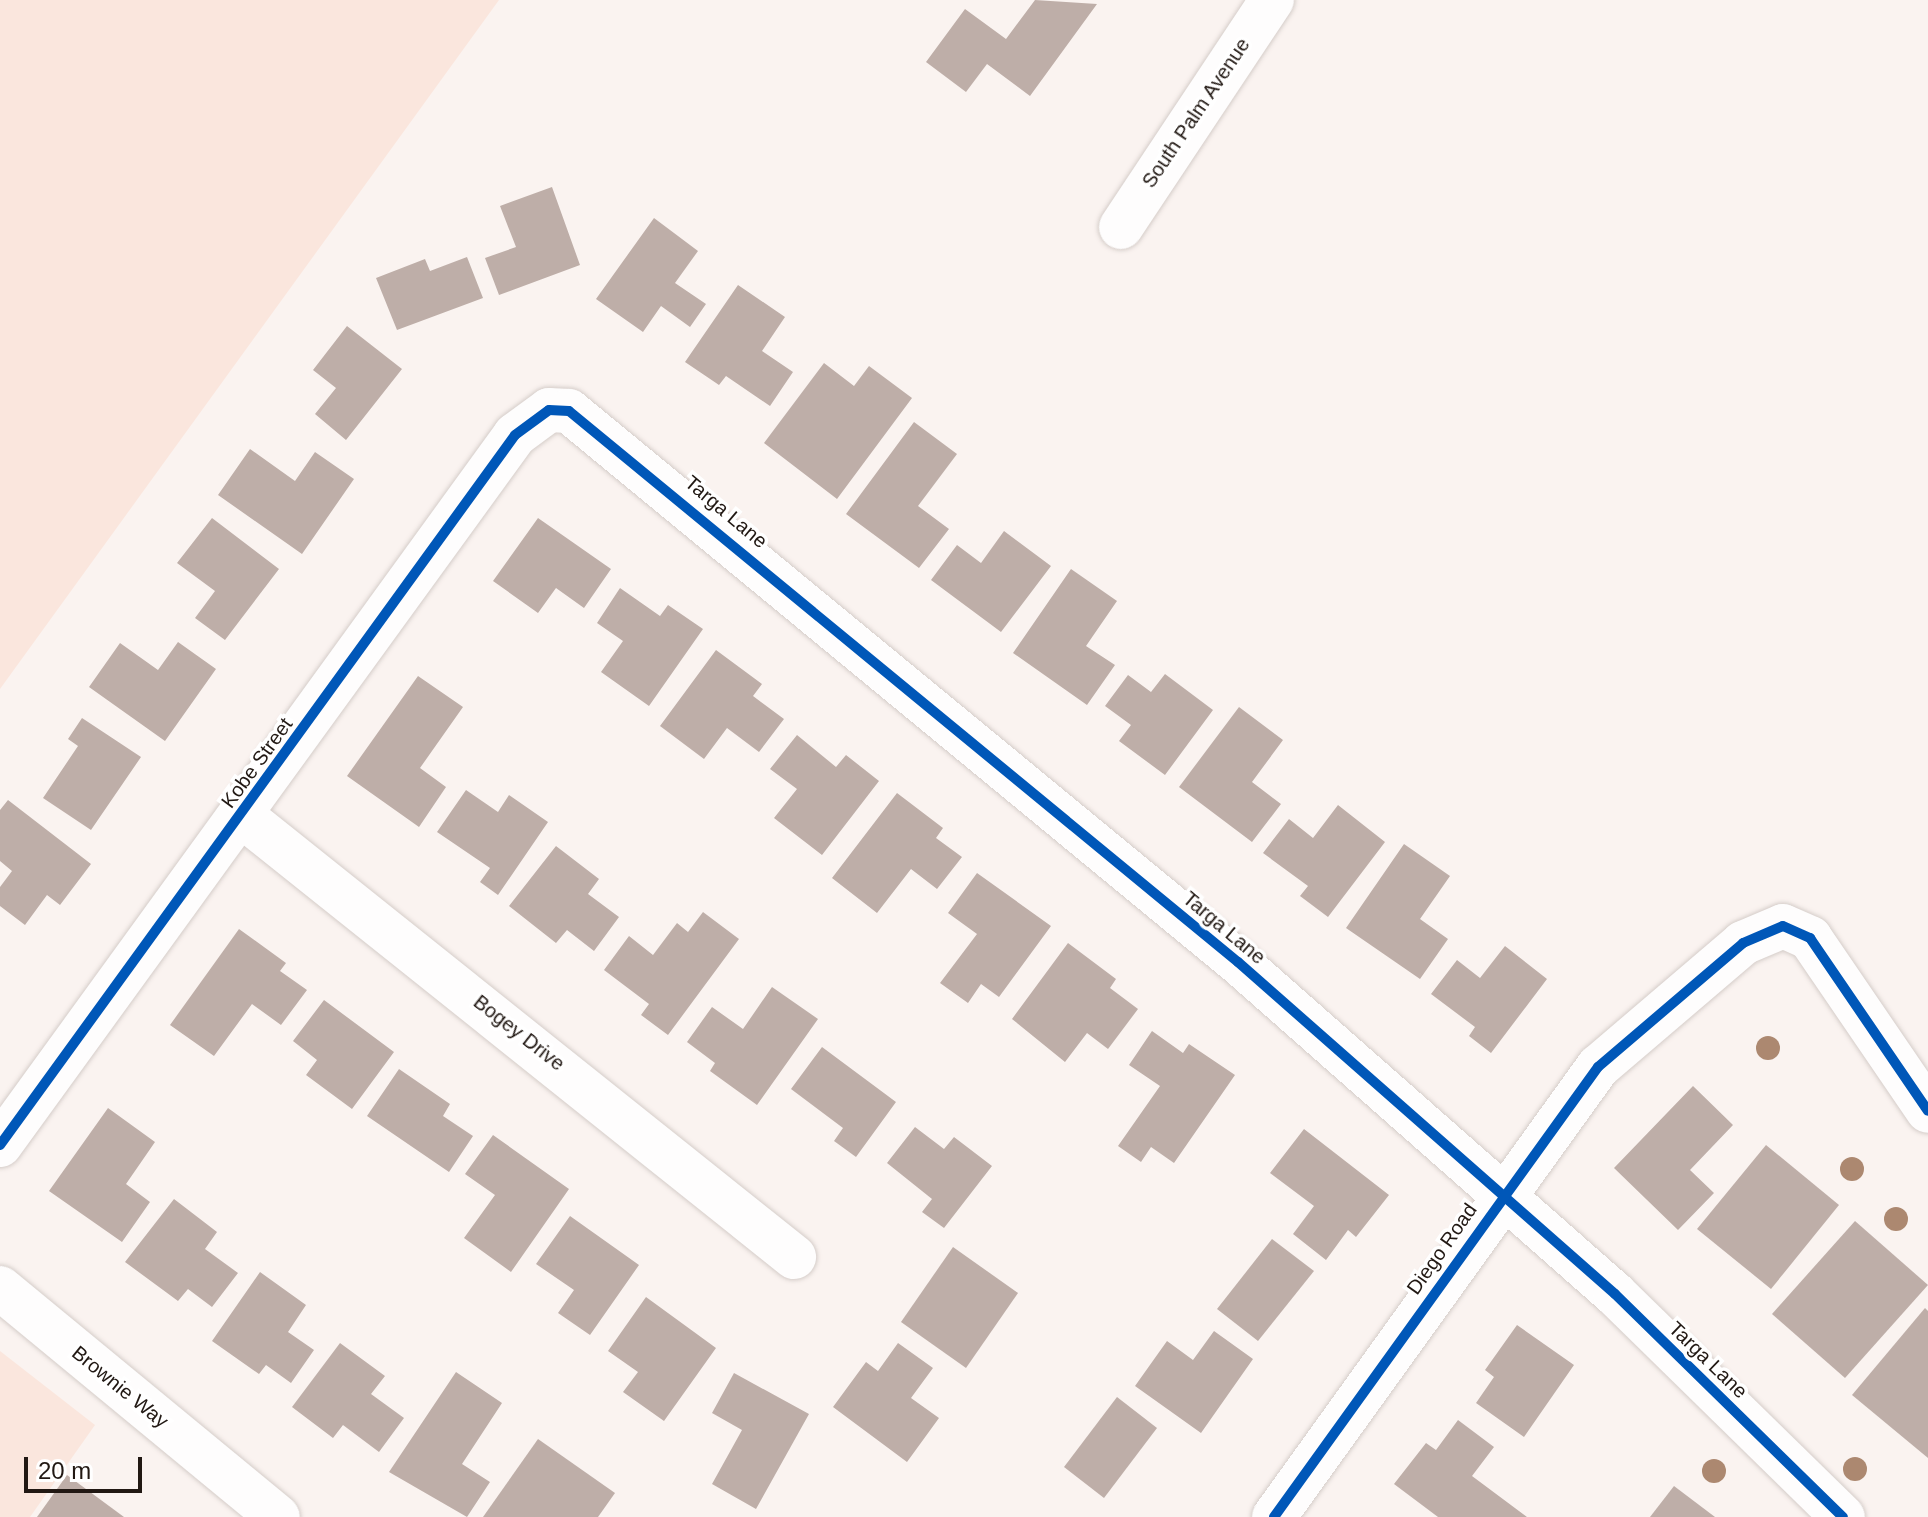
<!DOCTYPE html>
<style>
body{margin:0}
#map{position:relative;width:1928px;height:1517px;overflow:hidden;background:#faf3f0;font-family:Helvetica,sans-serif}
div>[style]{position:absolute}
.green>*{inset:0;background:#fae6dd}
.building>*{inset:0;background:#beaea8}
.roads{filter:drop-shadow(0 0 2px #d5cdc9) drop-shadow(0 0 2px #d5cdc9)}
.street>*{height:44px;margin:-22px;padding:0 22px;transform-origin:22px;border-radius:22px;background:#fefdfd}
.cycleway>*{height:10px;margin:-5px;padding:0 5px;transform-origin:5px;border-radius:5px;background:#0057b8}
.trees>*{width:24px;height:24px;margin:-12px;border-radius:50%;background:#ac8870}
span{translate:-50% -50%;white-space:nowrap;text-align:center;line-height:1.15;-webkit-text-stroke:7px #fff;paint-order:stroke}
.street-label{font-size:20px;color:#211813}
.scale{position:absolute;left:24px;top:1457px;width:118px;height:36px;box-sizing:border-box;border:4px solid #211813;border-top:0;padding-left:10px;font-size:24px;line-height:28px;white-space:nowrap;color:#211813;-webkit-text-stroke:6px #fff;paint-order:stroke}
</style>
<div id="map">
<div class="green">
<div style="clip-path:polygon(0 0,499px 0,0 689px)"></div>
<div style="clip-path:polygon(0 1351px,95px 1425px,30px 1517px,0 1517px)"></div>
</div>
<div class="building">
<div style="clip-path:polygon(1035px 0,1097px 4px,1030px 96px,987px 64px,966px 92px,926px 62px,965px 9px,1006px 39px)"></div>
<div style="clip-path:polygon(552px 187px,580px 265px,499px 295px,485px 258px,516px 247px,500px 206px)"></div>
<div style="clip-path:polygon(654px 218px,698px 251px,675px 283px,706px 304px,690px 327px,661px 306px,643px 332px,596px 299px)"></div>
<div style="clip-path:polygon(467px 257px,483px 298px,397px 330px,376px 278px,425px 259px,430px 271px)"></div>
<div style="clip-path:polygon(738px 285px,785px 317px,762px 351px,793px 372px,770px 406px,726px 376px,719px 385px,685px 362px)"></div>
<div style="clip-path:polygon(347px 326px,402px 369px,346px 440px,315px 414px,336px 388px,313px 370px)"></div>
<div style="clip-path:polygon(824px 363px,854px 386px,869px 366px,912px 398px,837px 499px,764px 443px)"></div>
<div style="clip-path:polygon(914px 422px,957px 454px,918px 506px,949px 529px,919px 568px,846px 514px)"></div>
<div style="clip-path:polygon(250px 449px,295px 481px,315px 452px,354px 479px,302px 554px,218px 495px)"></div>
<div style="clip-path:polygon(212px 518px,279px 569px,225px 640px,195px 618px,215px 591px,177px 563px)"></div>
<div style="clip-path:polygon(538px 518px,611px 569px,584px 608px,556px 588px,538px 613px,493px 581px)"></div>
<div style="clip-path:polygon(1004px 531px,1051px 566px,1001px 632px,931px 580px,957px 545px,981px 563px)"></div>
<div style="clip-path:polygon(1071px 569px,1117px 601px,1086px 646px,1115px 665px,1087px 705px,1013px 653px)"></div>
<div style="clip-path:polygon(620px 588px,660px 616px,668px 605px,703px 629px,649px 706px,601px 672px,623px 641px,597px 623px)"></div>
<div style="clip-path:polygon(178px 642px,216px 669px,165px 741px,89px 687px,120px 643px,158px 670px)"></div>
<div style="clip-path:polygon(716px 650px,762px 684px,753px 696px,784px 719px,759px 752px,727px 728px,704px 759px,660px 726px)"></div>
<div style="clip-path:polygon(1165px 674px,1213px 710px,1165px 775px,1119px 741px,1131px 725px,1105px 706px,1128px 675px,1151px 692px)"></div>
<div style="clip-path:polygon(418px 676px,463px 707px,420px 768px,446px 787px,419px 827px,347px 776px)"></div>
<div style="clip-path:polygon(1239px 707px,1283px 740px,1252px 782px,1281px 804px,1252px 842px,1179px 787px)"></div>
<div style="clip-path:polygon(82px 718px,141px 757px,91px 830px,43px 798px,78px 746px,68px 739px)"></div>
<div style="clip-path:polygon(797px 735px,836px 767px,846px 755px,879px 781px,822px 855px,774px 818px,797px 789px,770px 769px)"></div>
<div style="clip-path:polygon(466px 790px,498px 812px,509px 795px,548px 822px,498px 895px,480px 882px,490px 868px,437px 832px)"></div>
<div style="clip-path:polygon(897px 793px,943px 828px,936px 838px,962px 857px,937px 889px,911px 869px,877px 913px,832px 878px)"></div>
<div style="clip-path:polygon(8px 800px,91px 864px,60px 905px,47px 895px,25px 925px,0 906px,0 887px,12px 871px,0 861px,0 810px)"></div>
<div style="clip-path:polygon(1338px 805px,1385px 842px,1328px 917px,1300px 896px,1308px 886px,1263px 853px,1289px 819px,1313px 838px)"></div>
<div style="clip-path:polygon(1404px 844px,1450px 876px,1420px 919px,1448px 939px,1420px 979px,1346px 928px)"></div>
<div style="clip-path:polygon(556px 846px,599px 879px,588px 894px,619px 917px,594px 951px,567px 930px,556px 943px,509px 906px)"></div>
<div style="clip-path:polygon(977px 873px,1051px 926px,999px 997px,981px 984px,968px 1003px,940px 983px,977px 934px,948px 913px)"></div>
<div style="clip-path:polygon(703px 912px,739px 939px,668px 1035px,641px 1015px,649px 1004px,604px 970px,629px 936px,653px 955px,677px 923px,688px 932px)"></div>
<div style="clip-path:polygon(239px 929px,286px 963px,280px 971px,307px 990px,281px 1025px,252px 1004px,214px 1056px,170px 1025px)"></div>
<div style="clip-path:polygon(1068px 943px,1116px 979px,1110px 988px,1138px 1009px,1108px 1049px,1087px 1033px,1065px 1062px,1012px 1019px)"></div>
<div style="clip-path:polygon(1505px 946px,1547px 979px,1491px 1053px,1469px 1036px,1475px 1027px,1431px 994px,1457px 960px,1480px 978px)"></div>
<div style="clip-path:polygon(772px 987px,818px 1019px,757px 1105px,710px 1071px,715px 1063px,687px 1042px,712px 1007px,743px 1029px)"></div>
<div style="clip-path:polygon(324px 1000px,394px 1052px,352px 1109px,306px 1075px,317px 1060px,293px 1041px)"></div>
<div style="clip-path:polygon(1152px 1031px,1183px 1053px,1189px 1044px,1235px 1075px,1174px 1163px,1151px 1147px,1141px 1162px,1118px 1146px,1160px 1086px,1129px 1065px)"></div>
<div style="clip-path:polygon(822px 1047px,896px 1102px,856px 1157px,834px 1141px,843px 1128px,791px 1089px)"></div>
<div style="clip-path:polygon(399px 1069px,450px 1104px,443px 1116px,473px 1136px,449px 1172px,367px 1116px)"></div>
<div style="clip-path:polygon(1693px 1086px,1733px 1125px,1690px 1170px,1714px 1193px,1678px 1230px,1614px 1168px)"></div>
<div style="clip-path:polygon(108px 1108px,155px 1142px,126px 1184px,150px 1202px,122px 1242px,49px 1191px)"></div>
<div style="clip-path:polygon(915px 1127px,944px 1149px,954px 1137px,992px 1166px,944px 1228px,922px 1212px,932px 1199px,887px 1163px)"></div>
<div style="clip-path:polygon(1304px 1129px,1389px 1195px,1356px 1237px,1348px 1230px,1326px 1260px,1293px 1234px,1314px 1206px,1270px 1173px)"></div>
<div style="clip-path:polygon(493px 1135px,569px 1189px,511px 1272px,464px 1238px,495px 1195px,465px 1174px)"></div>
<div style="clip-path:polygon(1766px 1145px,1839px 1205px,1771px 1289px,1697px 1229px)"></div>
<div style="clip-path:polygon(174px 1199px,217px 1232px,205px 1249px,238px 1273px,212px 1307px,188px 1289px,178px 1301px,125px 1262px)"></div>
<div style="clip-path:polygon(570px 1216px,639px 1265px,590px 1335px,558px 1313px,574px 1290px,536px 1264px)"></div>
<div style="clip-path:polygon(1855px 1221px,1928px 1285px,1845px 1378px,1772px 1314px)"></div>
<div style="clip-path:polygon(1272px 1239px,1314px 1271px,1258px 1341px,1217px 1309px)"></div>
<div style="clip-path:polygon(953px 1247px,1018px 1293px,966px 1368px,901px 1322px)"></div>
<div style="clip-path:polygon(260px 1272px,306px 1305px,288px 1332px,314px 1350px,291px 1383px,266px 1365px,259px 1374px,212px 1341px)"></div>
<div style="clip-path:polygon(646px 1297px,716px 1348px,664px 1421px,623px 1392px,638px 1372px,608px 1351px)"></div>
<div style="clip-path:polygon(1925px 1308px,1928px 1311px,1928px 1458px,1852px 1395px)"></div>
<div style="clip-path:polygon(1517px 1325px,1574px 1365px,1524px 1437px,1476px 1403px,1494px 1377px,1485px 1370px)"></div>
<div style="clip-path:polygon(1214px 1331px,1253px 1359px,1201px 1433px,1135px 1386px,1167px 1341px,1193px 1360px)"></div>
<div style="clip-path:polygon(340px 1343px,385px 1376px,371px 1394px,404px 1418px,379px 1452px,343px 1425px,333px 1438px,292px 1407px)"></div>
<div style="clip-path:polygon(898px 1343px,933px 1368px,911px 1398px,939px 1418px,907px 1462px,833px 1407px,866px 1362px,878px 1371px)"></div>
<div style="clip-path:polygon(456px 1372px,502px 1403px,462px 1464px,490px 1482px,467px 1517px,389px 1472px)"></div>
<div style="clip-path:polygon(734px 1373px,809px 1414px,756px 1509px,712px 1484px,742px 1430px,712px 1413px)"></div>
<div style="clip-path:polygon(1117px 1397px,1157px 1428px,1104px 1498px,1064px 1467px)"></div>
<div style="clip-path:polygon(1458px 1420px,1494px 1447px,1472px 1476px,1527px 1517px,1438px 1517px,1394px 1484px,1426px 1443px,1436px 1450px)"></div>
<div style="clip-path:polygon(538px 1439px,615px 1493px,598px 1517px,483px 1517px)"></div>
<div style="clip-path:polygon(67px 1475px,124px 1517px,37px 1517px)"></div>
<div style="clip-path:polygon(1674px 1486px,1715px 1517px,1650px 1517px)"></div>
</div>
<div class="roads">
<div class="street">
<div style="left:1121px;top:227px;width:273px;rotate:-56.4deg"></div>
<div style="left:241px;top:815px;width:708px;rotate:38.63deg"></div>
<div style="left:0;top:1145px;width:877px;rotate:-54.04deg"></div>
<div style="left:515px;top:435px;width:42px;rotate:-36.3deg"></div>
<div style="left:549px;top:410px;width:20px;rotate:3deg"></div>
<div style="left:569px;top:411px;width:867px;rotate:39.48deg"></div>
<div style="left:1238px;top:962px;width:502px;rotate:41.37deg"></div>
<div style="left:1615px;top:1294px;width:319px;rotate:44.4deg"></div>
<div style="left:0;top:1288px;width:360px;rotate:39.5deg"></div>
<div style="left:1274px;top:1517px;width:555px;rotate:-54.25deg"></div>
<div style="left:1598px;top:1067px;width:191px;rotate:-40.5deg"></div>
<div style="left:1743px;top:943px;width:43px;rotate:-23deg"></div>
<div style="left:1783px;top:926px;width:30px;rotate:24deg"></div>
<div style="left:1810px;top:938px;width:209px;rotate:55.7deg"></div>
</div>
</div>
<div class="cycleway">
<div style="left:0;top:1145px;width:877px;rotate:-54.04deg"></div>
<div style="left:515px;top:435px;width:42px;rotate:-36.3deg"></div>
<div style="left:549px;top:410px;width:20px;rotate:3deg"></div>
<div style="left:569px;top:411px;width:867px;rotate:39.48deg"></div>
<div style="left:1238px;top:962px;width:502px;rotate:41.37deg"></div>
<div style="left:1615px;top:1294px;width:319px;rotate:44.4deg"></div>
<div style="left:1274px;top:1517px;width:555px;rotate:-54.25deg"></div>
<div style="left:1598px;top:1067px;width:191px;rotate:-40.5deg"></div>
<div style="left:1743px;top:943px;width:43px;rotate:-23deg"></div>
<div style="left:1783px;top:926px;width:30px;rotate:24deg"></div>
<div style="left:1810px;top:938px;width:209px;rotate:55.7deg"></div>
</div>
<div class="trees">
<div style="left:1768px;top:1048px"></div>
<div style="left:1852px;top:1169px"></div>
<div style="left:1896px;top:1219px"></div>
<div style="left:1855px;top:1469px"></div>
<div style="left:1714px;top:1471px"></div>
</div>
<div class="street-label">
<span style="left:1196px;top:113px;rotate:-56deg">South Palm Avenue</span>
<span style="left:726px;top:512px;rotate:40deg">Targa Lane</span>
<span style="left:257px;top:763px;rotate:-54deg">Kobe Street</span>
<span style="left:1224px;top:928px;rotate:40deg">Targa Lane</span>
<span style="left:519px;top:1033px;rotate:38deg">Bogey Drive</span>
<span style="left:1442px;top:1249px;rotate:-55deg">Diego Road</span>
<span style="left:1708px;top:1360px;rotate:44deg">Targa Lane</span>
<span style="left:120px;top:1387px;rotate:39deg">Brownie Way</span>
</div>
<div class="scale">20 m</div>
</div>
